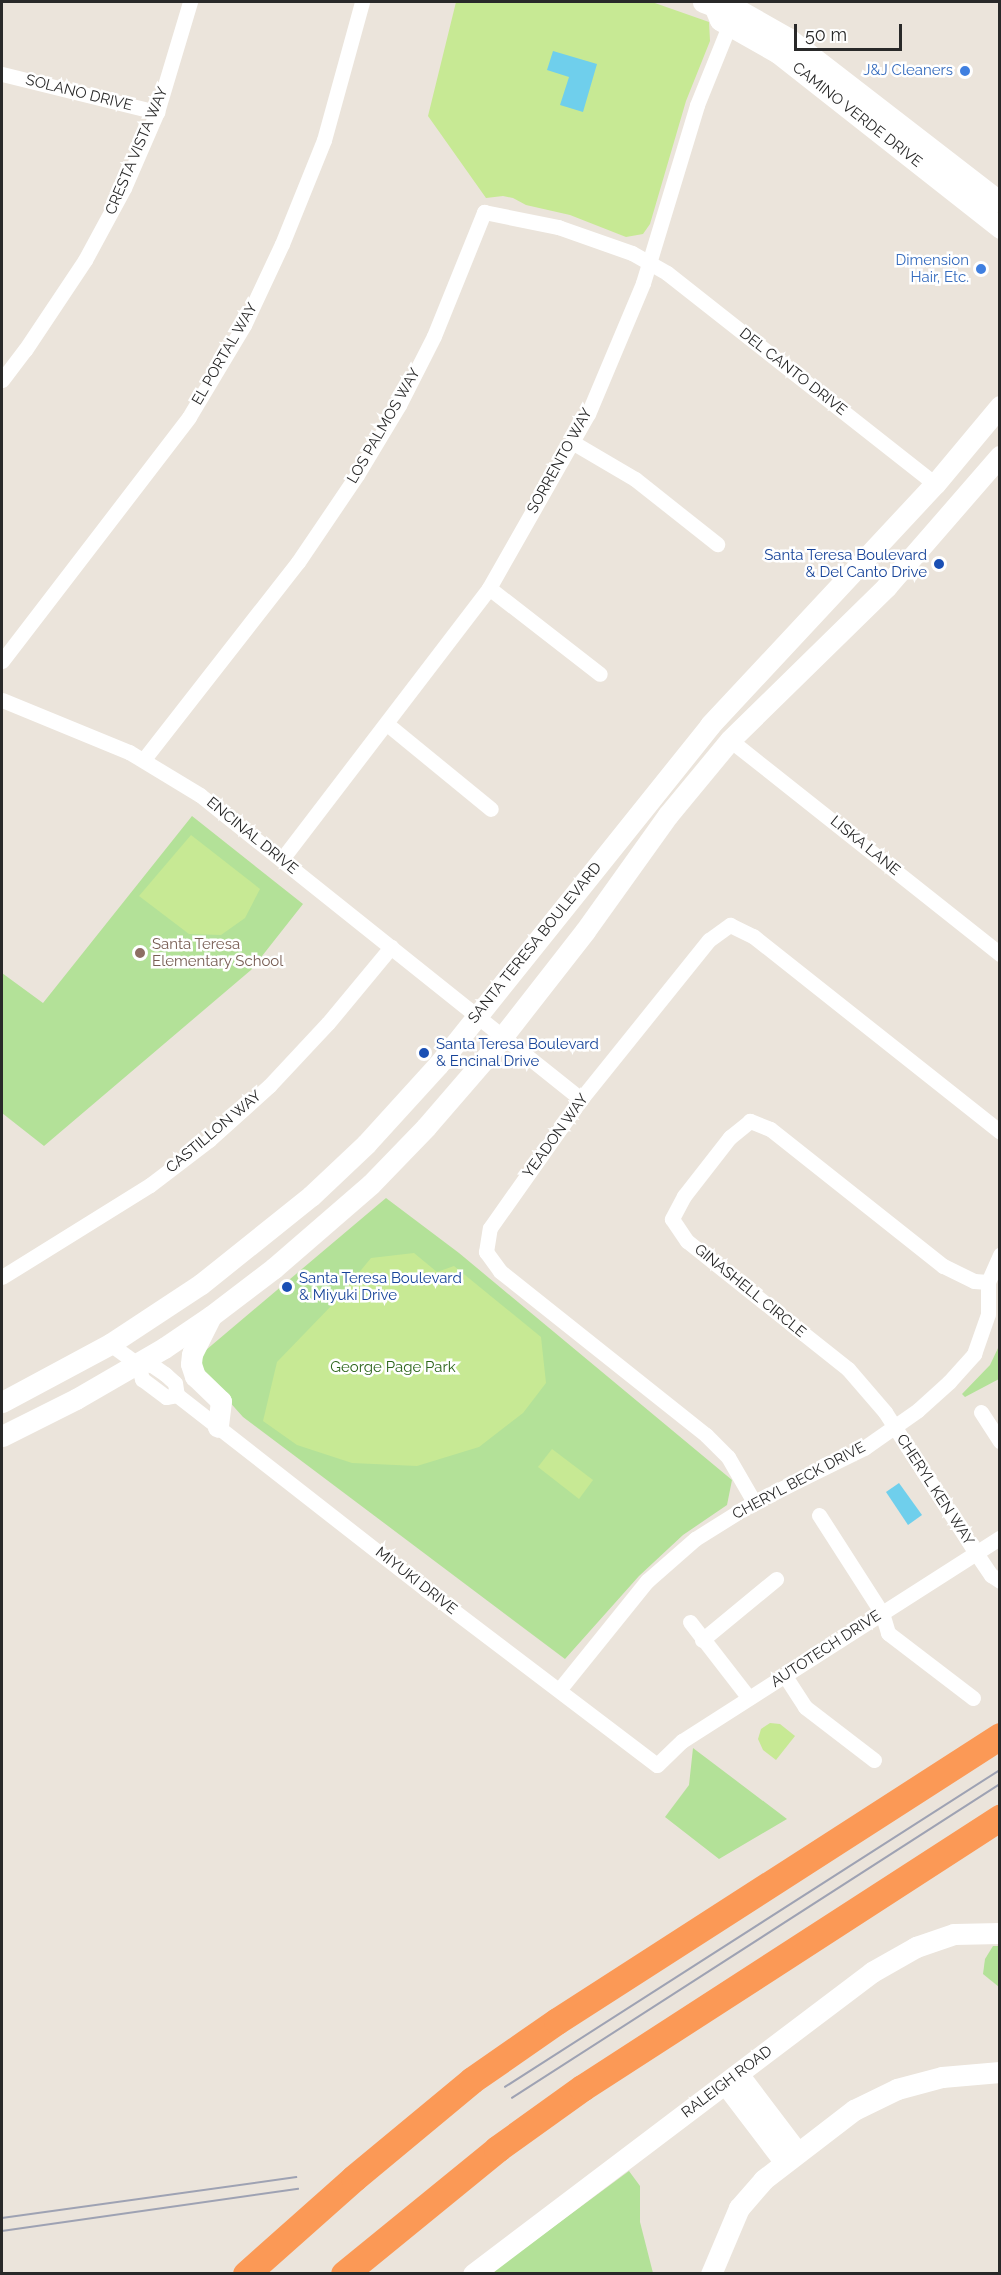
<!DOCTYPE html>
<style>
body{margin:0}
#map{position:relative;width:1001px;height:2275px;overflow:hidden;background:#ebe4db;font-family:Raleway,sans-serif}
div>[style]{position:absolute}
.green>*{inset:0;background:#b3e198}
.pitch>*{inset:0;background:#c7e994}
.water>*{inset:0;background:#6fcfec}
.street>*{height:15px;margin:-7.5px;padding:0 7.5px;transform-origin:7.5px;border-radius:7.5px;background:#fff}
.secondary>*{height:21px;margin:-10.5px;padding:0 10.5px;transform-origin:10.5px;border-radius:10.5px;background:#fff}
.highway>*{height:27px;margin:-13.5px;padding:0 13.5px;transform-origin:13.5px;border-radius:13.5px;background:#fb9956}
.tram>*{height:1.5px;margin:-0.75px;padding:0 0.75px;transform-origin:0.75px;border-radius:0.75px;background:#9ea2b3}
.dots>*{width:16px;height:16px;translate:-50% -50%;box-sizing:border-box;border:3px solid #fff;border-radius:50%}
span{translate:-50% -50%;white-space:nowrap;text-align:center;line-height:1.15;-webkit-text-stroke:5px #fff;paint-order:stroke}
.shop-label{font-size:15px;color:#366cbe}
.right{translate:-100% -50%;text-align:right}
.street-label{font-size:15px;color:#292929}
.transit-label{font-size:15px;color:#164399}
.left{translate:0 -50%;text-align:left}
.education-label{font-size:15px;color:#785e54}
.park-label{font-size:15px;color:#2c651b}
.frame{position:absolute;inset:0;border:3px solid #292929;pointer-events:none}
.scale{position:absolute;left:794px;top:24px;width:108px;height:27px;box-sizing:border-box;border:3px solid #292929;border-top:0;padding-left:8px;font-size:18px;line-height:21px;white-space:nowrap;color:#292929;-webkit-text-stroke:4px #fff;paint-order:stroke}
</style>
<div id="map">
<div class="green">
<div style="clip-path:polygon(192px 816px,303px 904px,251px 970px,44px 1146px,2px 1113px,2px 973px,43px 1003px)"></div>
<div style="clip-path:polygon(386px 1198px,459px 1253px,732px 1480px,727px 1505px,683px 1535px,639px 1576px,565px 1659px,243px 1417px,193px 1361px)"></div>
<div style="clip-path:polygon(999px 1346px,999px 1379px,965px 1397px,962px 1394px,990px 1365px)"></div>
<div style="clip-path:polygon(693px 1748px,787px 1819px,719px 1859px,665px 1817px,689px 1785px)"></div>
<div style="clip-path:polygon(993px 1946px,999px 1946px,999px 1987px,983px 1974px,985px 1959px)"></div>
<div style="clip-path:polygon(629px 2171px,640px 2186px,640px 2222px,653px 2273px,491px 2273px)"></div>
</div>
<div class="pitch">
<div style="clip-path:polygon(456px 2px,652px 2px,709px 22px,710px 41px,686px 101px,650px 224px,643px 234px,626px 237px,570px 215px,526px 205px,513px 198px,503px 196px,486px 198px,428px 116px)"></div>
<div style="clip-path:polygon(191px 835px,260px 889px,245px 918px,221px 935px,189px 934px,139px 896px)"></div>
<div style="clip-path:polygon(414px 1253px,437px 1272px,454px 1266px,541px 1337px,546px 1383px,523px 1413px,479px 1447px,417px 1466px,352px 1463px,297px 1445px,263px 1421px,277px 1362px,334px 1303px,371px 1258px)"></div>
<div style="clip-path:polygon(552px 1449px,593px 1480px,579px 1499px,538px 1467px)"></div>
<div style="clip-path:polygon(770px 1723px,780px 1724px,795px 1736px,776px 1760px,763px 1750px,758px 1739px,761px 1729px)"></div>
</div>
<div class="water">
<div style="clip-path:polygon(553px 51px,597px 64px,583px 112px,560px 105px,569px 77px,547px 70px)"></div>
<div style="clip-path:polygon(899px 1483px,922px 1515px,908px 1525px,886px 1492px)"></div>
</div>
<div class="street">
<div style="left:2px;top:74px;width:160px;rotate:13.8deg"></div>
<div style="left:2px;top:380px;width:38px;rotate:-53deg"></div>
<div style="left:25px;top:350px;width:108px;rotate:-56.3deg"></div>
<div style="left:85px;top:260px;width:82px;rotate:-61.6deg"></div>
<div style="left:124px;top:188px;width:83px;rotate:-66.5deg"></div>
<div style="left:157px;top:112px;width:115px;rotate:-73.3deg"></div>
<div style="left:572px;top:442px;width:73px;rotate:30.4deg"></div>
<div style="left:635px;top:479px;width:105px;rotate:38.4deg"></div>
<div style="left:489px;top:588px;width:140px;rotate:37.8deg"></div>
<div style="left:2px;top:661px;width:307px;rotate:-52.5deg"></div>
<div style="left:189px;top:417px;width:107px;rotate:-59.1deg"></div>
<div style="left:244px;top:325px;width:89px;rotate:-64.9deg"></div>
<div style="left:282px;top:244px;width:112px;rotate:-68deg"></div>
<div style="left:324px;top:140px;width:143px;rotate:-74.6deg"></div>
<div style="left:2px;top:700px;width:137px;rotate:22.3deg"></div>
<div style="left:129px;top:752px;width:83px;rotate:31.2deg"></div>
<div style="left:200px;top:795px;width:487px;rotate:38.6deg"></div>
<div style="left:387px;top:724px;width:134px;rotate:39.3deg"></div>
<div style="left:730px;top:740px;width:345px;rotate:38.4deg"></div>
<div style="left:144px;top:759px;width:250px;rotate:-52deg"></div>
<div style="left:298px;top:562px;width:105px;rotate:-55.9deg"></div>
<div style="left:357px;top:475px;width:82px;rotate:-59deg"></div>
<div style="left:399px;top:405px;width:77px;rotate:-63.1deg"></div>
<div style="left:434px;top:336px;width:134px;rotate:-68deg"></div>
<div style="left:484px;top:212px;width:76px;rotate:11.5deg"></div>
<div style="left:558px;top:227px;width:78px;rotate:19.4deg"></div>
<div style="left:632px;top:253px;width:40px;rotate:29.7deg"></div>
<div style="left:667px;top:273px;width:341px;rotate:38.2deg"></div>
<div style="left:282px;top:859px;width:341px;rotate:-52.6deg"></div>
<div style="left:489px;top:588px;width:200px;rotate:-60.4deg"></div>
<div style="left:588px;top:414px;width:142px;rotate:-67.2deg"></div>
<div style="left:643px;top:283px;width:186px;rotate:-73.1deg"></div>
<div style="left:697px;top:105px;width:96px;rotate:-68deg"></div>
<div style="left:2px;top:1277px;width:174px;rotate:-31.9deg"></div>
<div style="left:150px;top:1185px;width:74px;rotate:-37.3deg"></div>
<div style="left:209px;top:1140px;width:81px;rotate:-42deg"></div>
<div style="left:269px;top:1086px;width:86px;rotate:-46.9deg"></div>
<div style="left:328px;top:1023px;width:99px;rotate:-50.3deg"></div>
<div style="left:988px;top:1282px;width:14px;rotate:-176deg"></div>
<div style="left:974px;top:1281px;width:34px;rotate:-154deg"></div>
<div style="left:943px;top:1266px;width:221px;rotate:-141.6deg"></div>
<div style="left:770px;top:1129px;width:22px;rotate:-158deg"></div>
<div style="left:750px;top:1121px;width:26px;rotate:141deg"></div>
<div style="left:730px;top:1137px;width:75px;rotate:127.9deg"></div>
<div style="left:684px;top:1196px;width:26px;rotate:118deg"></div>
<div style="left:672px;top:1219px;width:27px;rotate:56deg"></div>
<div style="left:687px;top:1241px;width:206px;rotate:38.5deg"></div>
<div style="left:848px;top:1369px;width:57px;rotate:49.3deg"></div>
<div style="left:885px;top:1412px;width:168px;rotate:57.2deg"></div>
<div style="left:976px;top:1553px;width:27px;rotate:56deg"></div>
<div style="left:991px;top:1575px;width:11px;rotate:34deg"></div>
<div style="left:110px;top:1344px;width:34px;rotate:36deg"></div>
<div style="left:138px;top:1364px;width:14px;rotate:4deg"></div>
<div style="left:152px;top:1365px;width:16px;rotate:35deg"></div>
<div style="left:165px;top:1374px;width:13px;rotate:42deg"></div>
<div style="left:175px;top:1383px;width:12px;rotate:81deg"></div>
<div style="left:177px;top:1395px;width:315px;rotate:38deg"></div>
<div style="left:425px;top:1589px;width:291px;rotate:37.2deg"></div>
<div style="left:657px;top:1765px;width:35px;rotate:-44deg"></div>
<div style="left:682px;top:1741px;width:377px;rotate:-32.6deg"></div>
<div style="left:138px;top:1364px;width:16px;rotate:75deg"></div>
<div style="left:142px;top:1379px;width:30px;rotate:37deg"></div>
<div style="left:166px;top:1397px;width:11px;rotate:-10deg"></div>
<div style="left:981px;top:1412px;width:35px;rotate:57deg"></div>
<div style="left:754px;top:1502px;width:52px;rotate:-120deg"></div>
<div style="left:728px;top:1457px;width:31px;rotate:-135deg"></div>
<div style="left:706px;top:1435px;width:263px;rotate:-141.5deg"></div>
<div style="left:500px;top:1271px;width:24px;rotate:-126deg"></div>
<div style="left:486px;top:1252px;width:24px;rotate:-81deg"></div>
<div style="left:490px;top:1228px;width:158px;rotate:-54.8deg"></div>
<div style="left:581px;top:1099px;width:204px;rotate:-51.2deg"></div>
<div style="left:709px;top:940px;width:26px;rotate:-36deg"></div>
<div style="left:730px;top:925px;width:25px;rotate:26deg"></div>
<div style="left:753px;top:936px;width:315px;rotate:38.4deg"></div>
<div style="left:819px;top:1515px;width:117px;rotate:57.3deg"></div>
<div style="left:882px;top:1613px;width:21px;rotate:73deg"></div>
<div style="left:888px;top:1633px;width:107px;rotate:37.4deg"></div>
<div style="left:690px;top:1622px;width:96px;rotate:52.2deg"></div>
<div style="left:702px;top:1640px;width:96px;rotate:-39.5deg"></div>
<div style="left:785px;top:1676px;width:37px;rotate:57deg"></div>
<div style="left:805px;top:1707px;width:87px;rotate:37.5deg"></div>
<div style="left:559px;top:1690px;width:140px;rotate:-51.1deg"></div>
<div style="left:647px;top:1581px;width:64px;rotate:-41.2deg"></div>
<div style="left:695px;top:1539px;width:70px;rotate:-32.1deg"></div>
<div style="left:754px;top:1502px;width:123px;rotate:-26.1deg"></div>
<div style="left:864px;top:1448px;width:66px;rotate:-35.1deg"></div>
<div style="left:918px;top:1410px;width:42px;rotate:-42.1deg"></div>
<div style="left:949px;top:1382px;width:38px;rotate:-48deg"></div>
<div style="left:974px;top:1354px;width:42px;rotate:-70.7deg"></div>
<div style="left:988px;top:1314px;width:32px;rotate:-90deg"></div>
<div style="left:988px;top:1282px;width:30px;rotate:-66deg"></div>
</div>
<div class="secondary">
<div style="left:703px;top:2px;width:12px;rotate:20deg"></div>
<div style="left:714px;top:6px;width:12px;rotate:-5deg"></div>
<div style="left:726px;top:5px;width:9px;rotate:18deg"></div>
<div style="left:735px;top:8px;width:61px;rotate:29.5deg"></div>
<div style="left:788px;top:38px;width:268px;rotate:37.7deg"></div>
<div style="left:714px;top:6px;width:15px;rotate:67deg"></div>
<div style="left:720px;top:20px;width:67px;rotate:29.6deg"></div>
<div style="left:778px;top:53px;width:283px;rotate:38.2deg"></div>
<div style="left:210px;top:1318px;width:40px;rotate:116.6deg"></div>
<div style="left:192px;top:1354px;width:10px;rotate:96deg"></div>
<div style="left:191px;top:1364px;width:13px;rotate:72deg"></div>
<div style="left:195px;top:1376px;width:36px;rotate:44deg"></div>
<div style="left:221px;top:1401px;width:26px;rotate:97deg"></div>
<div style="left:2px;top:1402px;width:123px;rotate:-28.2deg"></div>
<div style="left:110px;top:1344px;width:109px;rotate:-33.4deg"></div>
<div style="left:201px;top:1284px;width:141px;rotate:-38.7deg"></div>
<div style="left:311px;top:1196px;width:76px;rotate:-43.4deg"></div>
<div style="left:366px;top:1144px;width:107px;rotate:-47.7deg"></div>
<div style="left:438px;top:1065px;width:435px;rotate:-51.3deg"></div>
<div style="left:710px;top:725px;width:330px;rotate:-47deg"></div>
<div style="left:935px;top:484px;width:102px;rotate:-50.2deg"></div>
<div style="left:2px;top:1436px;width:83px;rotate:-26.6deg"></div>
<div style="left:76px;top:1399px;width:102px;rotate:-30.1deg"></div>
<div style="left:164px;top:1348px;width:57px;rotate:-34.2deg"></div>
<div style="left:211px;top:1316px;width:79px;rotate:-37.3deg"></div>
<div style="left:274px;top:1268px;width:128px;rotate:-40.9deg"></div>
<div style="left:371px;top:1184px;width:79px;rotate:-46deg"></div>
<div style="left:426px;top:1127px;width:96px;rotate:-49.2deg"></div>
<div style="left:489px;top:1054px;width:156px;rotate:-52deg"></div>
<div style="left:585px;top:931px;width:143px;rotate:-54.4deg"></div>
<div style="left:668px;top:815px;width:97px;rotate:-50.4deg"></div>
<div style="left:730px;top:740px;width:219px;rotate:-44.4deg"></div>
<div style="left:886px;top:587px;width:174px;rotate:-49deg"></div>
<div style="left:738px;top:2074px;width:98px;rotate:52.9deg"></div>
<div style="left:726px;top:2085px;width:96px;rotate:52.7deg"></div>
<div style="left:473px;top:2274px;width:500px;rotate:-37.12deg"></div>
<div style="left:872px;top:1972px;width:51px;rotate:-29.6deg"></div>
<div style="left:916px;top:1947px;width:40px;rotate:-18.9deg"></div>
<div style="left:954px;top:1934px;width:46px;rotate:-1.2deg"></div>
<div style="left:711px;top:2274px;width:72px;rotate:-67deg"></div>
<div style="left:739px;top:2208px;width:37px;rotate:-49deg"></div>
<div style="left:763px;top:2180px;width:115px;rotate:-37.6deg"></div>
<div style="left:854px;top:2110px;width:48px;rotate:-26deg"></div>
<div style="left:897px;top:2089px;width:47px;rotate:-14.9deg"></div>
<div style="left:942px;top:2077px;width:58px;rotate:-4.9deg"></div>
</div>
<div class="highway">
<div style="left:246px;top:2274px;width:144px;rotate:-41.6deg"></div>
<div style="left:354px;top:2178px;width:153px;rotate:-39.7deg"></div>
<div style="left:472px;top:2080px;width:103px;rotate:-34.8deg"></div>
<div style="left:557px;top:2021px;width:527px;rotate:-32.75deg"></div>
<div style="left:344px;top:2274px;width:198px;rotate:-39.2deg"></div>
<div style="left:497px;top:2149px;width:105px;rotate:-35.7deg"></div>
<div style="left:582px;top:2088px;width:498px;rotate:-32.9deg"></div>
</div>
<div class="tram">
<div style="left:505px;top:2087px;width:588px;rotate:-32.64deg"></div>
<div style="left:512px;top:2098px;width:580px;rotate:-32.76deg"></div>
<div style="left:2px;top:2218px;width:297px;rotate:-7.9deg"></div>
<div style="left:2px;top:2231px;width:299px;rotate:-8.1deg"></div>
</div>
<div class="dots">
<div style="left:965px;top:71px;background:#3f7fe0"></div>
<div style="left:981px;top:269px;background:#3f7fe0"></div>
<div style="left:939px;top:564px;background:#1a4fb4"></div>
<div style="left:140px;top:953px;background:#8d6e63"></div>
<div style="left:424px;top:1053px;background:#1a4fb4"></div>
<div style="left:287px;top:1287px;background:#1a4fb4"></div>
</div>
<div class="shop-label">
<span class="right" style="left:953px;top:71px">J&amp;J Cleaners</span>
<span class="right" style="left:969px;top:269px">Dimension<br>Hair, Etc.</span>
</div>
<div class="street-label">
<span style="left:79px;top:93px;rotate:14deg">SOLANO DRIVE</span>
<span style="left:857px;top:115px;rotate:38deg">CAMINO VERDE DRIVE</span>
<span style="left:137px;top:151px;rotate:-67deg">CRESTA VISTA WAY</span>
<span style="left:225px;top:354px;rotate:-60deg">EL PORTAL WAY</span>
<span style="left:793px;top:372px;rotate:38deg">DEL CANTO DRIVE</span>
<span style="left:384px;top:426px;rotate:-60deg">LOS PALMOS WAY</span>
<span style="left:560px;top:461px;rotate:-61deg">SORRENTO WAY</span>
<span style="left:252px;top:836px;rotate:39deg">ENCINAL DRIVE</span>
<span style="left:865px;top:846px;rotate:39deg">LISKA LANE</span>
<span style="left:535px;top:943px;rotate:-51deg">SANTA TERESA BOULEVARD</span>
<span style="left:214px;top:1132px;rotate:-40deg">CASTILLON WAY</span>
<span style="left:556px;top:1136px;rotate:-54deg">YEADON WAY</span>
<span style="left:750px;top:1291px;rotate:39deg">GINASHELL CIRCLE</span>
<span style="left:799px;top:1481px;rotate:-28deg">CHERYL BECK DRIVE</span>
<span style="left:935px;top:1490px;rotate:57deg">CHERYL KEN WAY</span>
<span style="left:416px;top:1581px;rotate:38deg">MIYUKI DRIVE</span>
<span style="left:826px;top:1649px;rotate:-33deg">AUTOTECH DRIVE</span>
<span style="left:727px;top:2082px;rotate:-37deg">RALEIGH ROAD</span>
</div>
<div class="transit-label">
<span class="right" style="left:927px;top:564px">Santa Teresa Boulevard<br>&amp; Del Canto Drive</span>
<span class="left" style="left:436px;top:1053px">Santa Teresa Boulevard<br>&amp; Encinal Drive</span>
<span class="left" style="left:299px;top:1287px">Santa Teresa Boulevard<br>&amp; Miyuki Drive</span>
</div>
<div class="education-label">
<span class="left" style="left:152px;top:953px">Santa Teresa<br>Elementary School</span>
</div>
<div class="park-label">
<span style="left:393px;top:1368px">George Page Park</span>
</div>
<div class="frame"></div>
<div class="scale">50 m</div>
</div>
